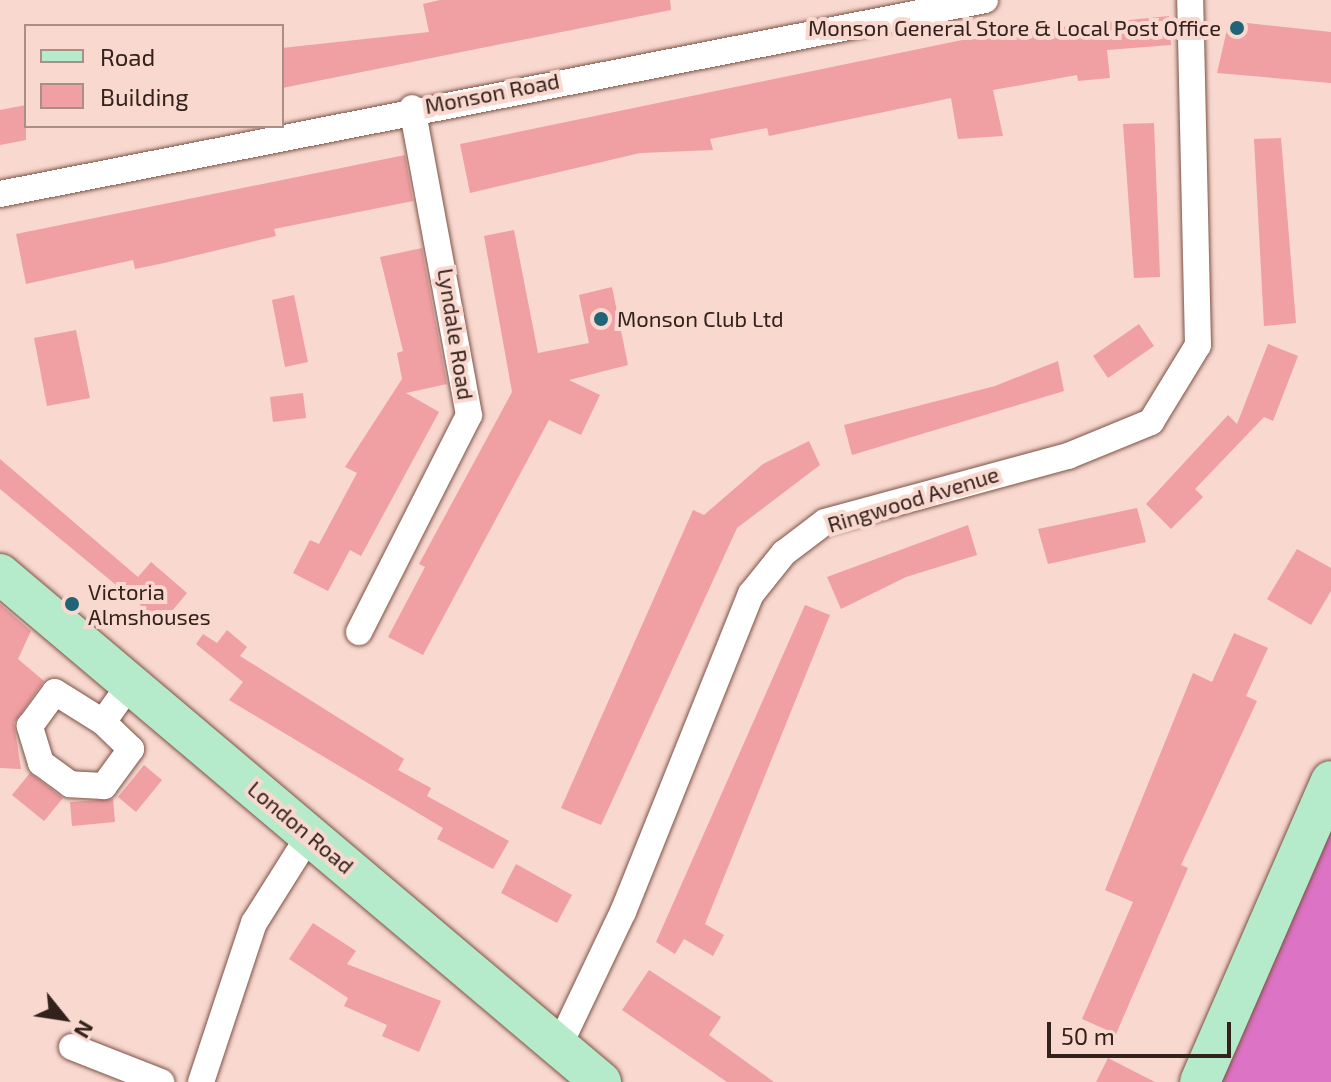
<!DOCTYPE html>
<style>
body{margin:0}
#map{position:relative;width:1331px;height:1082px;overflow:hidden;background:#f8d8cf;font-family:"Exo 2",sans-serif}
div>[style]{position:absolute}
.forest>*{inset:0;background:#dc73c4}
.building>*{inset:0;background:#f09fa3}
.roads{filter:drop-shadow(0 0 2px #7d5246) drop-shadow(0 0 2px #7d5246)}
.street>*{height:26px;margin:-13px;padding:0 13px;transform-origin:13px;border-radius:13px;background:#fff}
.primary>*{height:40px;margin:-20px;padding:0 20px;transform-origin:20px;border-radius:20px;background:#b5ebca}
.dots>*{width:22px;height:22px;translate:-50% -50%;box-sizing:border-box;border:4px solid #f8d8cf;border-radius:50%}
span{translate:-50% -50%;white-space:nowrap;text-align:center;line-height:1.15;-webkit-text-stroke:8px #f8d8cf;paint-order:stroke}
.poi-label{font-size:22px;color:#33211b}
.right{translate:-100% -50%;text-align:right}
.left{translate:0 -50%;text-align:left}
.street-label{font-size:22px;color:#33211b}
.legend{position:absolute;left:24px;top:24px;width:260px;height:104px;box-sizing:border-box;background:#f8d8cf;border:2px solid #a98f87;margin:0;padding:10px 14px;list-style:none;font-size:24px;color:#33211b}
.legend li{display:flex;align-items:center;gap:16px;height:40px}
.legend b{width:40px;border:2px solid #a98f87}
.north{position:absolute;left:24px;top:978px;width:80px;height:80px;-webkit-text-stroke:6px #f8d8cf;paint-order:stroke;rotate:120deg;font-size:22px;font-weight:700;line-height:32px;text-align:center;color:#33211b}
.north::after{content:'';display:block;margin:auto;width:28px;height:36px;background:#33211b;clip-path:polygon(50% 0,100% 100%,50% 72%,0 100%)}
.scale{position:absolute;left:1047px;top:1022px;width:184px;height:36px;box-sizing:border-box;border:4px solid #33211b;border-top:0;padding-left:10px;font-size:24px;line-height:28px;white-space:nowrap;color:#33211b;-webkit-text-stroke:6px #f8d8cf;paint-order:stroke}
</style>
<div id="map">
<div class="forest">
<div style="clip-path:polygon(1331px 778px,1331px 1082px,1200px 1082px)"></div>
</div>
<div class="building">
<div style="clip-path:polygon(440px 0,670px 0,671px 10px,282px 88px,282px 48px,429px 32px,423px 4px)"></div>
<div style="clip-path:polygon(1169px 16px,1171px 45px,1107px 50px,1110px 78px,1078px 81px,1077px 75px,993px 90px,1003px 136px,958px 139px,951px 98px,769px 136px,767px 128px,710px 139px,713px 150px,640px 153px,470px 193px,460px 144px,991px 34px)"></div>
<div style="clip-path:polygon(1229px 21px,1331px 32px,1331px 83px,1217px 73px)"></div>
<div style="clip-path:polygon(26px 105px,26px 140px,0 145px,0 110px)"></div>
<div style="clip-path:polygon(1154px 123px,1160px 277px,1134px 278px,1123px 124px)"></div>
<div style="clip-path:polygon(1281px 138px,1296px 323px,1264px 326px,1254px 139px)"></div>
<div style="clip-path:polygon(405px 155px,413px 201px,274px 229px,276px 236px,164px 263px,135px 269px,133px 260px,26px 284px,16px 234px)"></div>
<div style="clip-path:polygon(514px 230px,538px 353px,589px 343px,579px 295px,612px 287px,628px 365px,569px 380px,600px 395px,581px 435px,549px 420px,423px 655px,388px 637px,425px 567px,419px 564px,512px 392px,484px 236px)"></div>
<div style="clip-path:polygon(422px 248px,447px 384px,406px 393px,439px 412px,361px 556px,350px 550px,328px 591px,293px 573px,310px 540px,319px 544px,357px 473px,345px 467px,402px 379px,397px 353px,403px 351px,380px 257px)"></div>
<div style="clip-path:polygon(294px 295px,308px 362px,285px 367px,272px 300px)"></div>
<div style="clip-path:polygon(1139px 324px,1154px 346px,1108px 378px,1093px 356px)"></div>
<div style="clip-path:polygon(76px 330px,90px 398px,47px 406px,34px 338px)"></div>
<div style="clip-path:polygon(1268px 344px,1298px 356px,1273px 421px,1264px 417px,1195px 489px,1203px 497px,1171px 529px,1146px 504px,1228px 415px,1237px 424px)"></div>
<div style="clip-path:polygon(1058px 361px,1064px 391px,852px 455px,844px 425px,995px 386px)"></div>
<div style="clip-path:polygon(303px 393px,306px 418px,273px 422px,270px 397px)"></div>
<div style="clip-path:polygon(809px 441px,820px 465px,737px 528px,601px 825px,561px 808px,693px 510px,704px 515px,763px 464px)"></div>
<div style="clip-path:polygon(0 459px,138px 577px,151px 562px,187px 593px,162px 623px,0 489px)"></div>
<div style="clip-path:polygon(1137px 508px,1146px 542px,1048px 564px,1038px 529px)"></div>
<div style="clip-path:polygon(968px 525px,977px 555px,906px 577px,841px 609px,827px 577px)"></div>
<div style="clip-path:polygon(1297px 549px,1331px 568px,1331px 591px,1311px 625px,1267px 599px)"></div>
<div style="clip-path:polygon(0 604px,31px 631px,18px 659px,44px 681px,14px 723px,21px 769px,0 768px)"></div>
<div style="clip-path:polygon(805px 605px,830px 615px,705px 924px,724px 935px,713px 956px,684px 939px,675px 954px,656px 942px)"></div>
<div style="clip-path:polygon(227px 630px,247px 647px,240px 656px,404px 759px,398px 770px,431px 788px,427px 796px,509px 841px,493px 869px,437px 839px,443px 828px,229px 700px,243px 682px,196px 644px,203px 634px,217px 643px)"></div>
<div style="clip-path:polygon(1234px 633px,1268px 648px,1246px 696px,1257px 701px,1181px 865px,1188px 868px,1116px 1034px,1082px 1019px,1133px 902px,1105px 890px,1193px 673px,1212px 682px)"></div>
<div style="clip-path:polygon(144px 765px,162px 780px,136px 812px,118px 797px)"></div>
<div style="clip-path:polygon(30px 773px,63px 798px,44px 821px,12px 795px)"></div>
<div style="clip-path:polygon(113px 799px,115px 822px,72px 826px,70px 802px)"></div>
<div style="clip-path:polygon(516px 864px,572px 895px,557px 923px,501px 893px)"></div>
<div style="clip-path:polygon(313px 923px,356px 951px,347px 964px,441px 1001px,419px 1052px,382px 1036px,387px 1025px,344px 1006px,348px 998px,289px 959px)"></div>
<div style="clip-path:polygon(649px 970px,721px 1017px,709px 1035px,774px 1082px,727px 1082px,622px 1010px)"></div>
<div style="clip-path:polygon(1108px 1058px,1155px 1082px,1096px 1082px)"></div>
</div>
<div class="roads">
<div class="street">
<div style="left:0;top:194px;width:1004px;rotate:-11.14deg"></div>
<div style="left:359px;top:632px;width:243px;rotate:-63.1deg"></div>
<div style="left:469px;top:415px;width:312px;rotate:-100.5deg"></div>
<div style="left:103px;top:722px;width:39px;rotate:44deg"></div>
<div style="left:131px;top:749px;width:46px;rotate:126.1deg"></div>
<div style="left:104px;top:786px;width:34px;rotate:-177deg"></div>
<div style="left:70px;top:784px;width:36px;rotate:-144deg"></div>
<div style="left:41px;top:763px;width:39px;rotate:-107deg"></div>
<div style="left:30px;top:726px;width:42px;rotate:-53.7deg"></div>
<div style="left:55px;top:692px;width:57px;rotate:32deg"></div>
<div style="left:103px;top:722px;width:47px;rotate:-54.6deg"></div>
<div style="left:559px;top:1046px;width:148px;rotate:-64.5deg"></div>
<div style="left:623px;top:912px;width:343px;rotate:-68.1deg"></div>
<div style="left:751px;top:594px;width:53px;rotate:-51.2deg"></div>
<div style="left:784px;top:553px;width:51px;rotate:-37.1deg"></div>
<div style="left:825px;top:522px;width:252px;rotate:-15.2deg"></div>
<div style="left:1068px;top:456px;width:90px;rotate:-22.3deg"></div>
<div style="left:1151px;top:422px;width:90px;rotate:-58.6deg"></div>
<div style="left:1198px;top:345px;width:345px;rotate:-91.3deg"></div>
<div style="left:72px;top:1047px;width:96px;rotate:21.5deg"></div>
<div style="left:201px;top:1082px;width:168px;rotate:-71.6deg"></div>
<div style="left:254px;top:923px;width:105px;rotate:-57.8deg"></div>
</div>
<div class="primary">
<div style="left:0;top:574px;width:787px;rotate:40.21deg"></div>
<div style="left:1200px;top:1082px;width:328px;rotate:-66.5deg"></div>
</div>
</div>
<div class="dots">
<div style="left:1237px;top:28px;background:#1f6575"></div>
<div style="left:601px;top:319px;background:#1f6575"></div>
<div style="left:72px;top:604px;background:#1f6575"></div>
</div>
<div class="poi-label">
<span class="right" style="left:1221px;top:28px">Monson General Store &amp; Local Post Office</span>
<span class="left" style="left:617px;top:319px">Monson Club Ltd</span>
<span class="left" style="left:88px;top:604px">Victoria<br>Almshouses</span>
</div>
<div class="street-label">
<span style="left:492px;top:93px;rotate:-11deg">Monson Road</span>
<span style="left:456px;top:334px;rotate:81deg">Lyndale Road</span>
<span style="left:913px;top:499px;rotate:-17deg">Ringwood Avenue</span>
<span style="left:301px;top:827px;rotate:40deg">London Road</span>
</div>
<ul class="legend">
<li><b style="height:10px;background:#b5ebca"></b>Road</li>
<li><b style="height:22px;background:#f09fa3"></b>Building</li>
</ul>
<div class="north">N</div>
<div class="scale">50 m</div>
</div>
